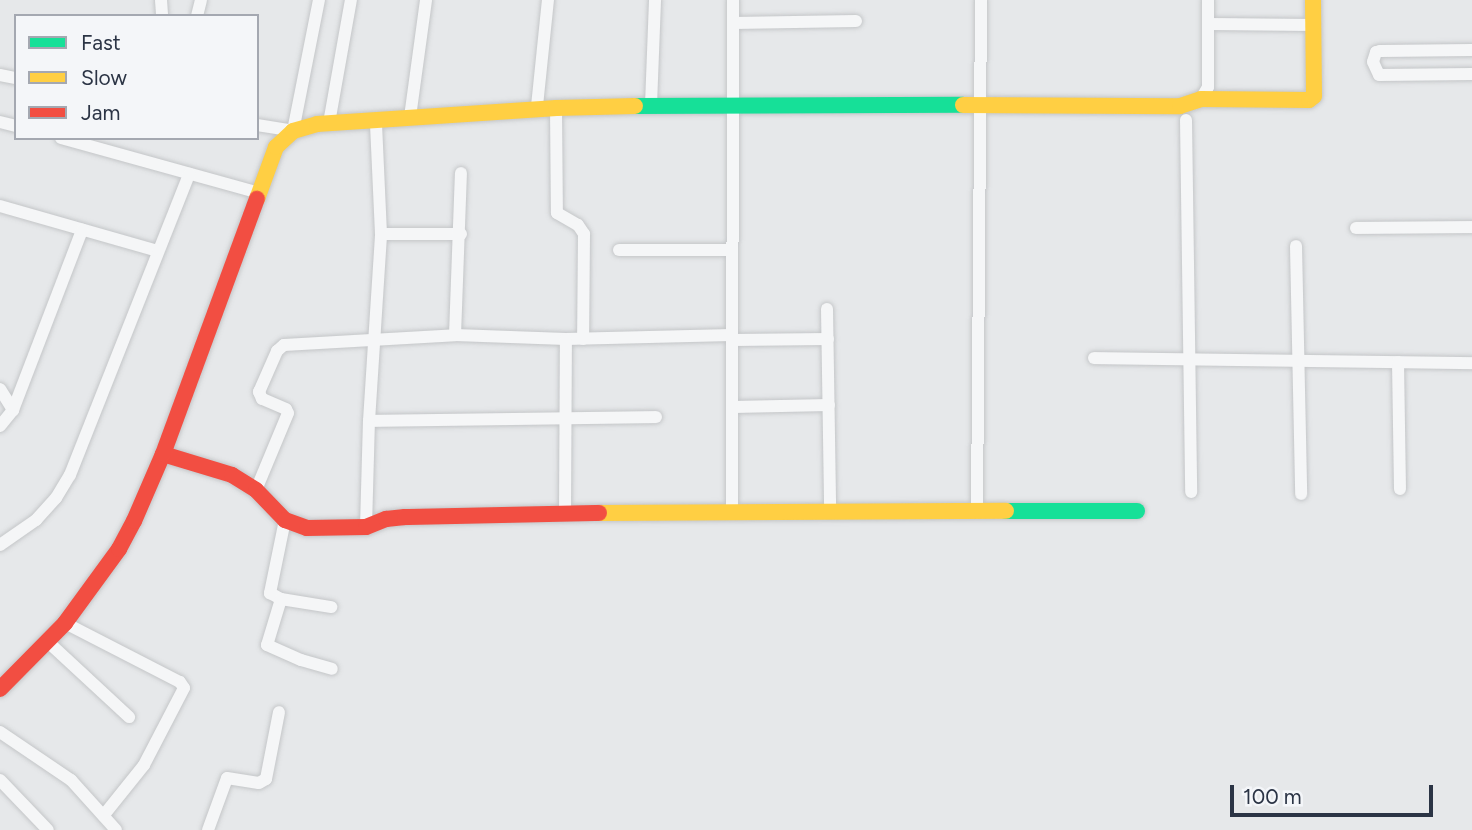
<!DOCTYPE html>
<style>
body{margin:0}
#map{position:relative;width:1472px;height:830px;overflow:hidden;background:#e6e8ea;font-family:Figtree,sans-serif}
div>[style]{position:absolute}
.roads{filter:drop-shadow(0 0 2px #c4c6c8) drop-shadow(0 0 2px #c4c6c8)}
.street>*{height:12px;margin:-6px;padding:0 6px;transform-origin:6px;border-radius:6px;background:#f5f6f7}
.fast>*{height:16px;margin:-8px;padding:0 8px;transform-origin:8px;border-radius:8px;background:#16e098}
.slow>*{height:16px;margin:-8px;padding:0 8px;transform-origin:8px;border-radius:8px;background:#ffcf43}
.jam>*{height:16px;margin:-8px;padding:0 8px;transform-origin:8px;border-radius:8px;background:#f24e42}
span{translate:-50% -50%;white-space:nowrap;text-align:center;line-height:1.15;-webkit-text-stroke:6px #f4f6f9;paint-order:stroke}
.legend{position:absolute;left:14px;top:14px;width:245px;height:126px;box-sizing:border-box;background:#f4f6f9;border:2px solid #a4a8b1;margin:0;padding:9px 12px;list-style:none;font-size:21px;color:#2b3445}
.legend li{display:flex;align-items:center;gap:14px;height:35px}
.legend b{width:35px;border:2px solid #a4a8b1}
.scale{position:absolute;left:1230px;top:785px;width:203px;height:32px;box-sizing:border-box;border:4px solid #2b3445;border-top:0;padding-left:9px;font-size:21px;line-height:24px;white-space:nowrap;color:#2b3445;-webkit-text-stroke:5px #f4f6f9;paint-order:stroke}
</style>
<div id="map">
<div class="roads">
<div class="street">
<div style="left:161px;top:0;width:16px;rotate:86deg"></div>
<div style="left:197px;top:16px;width:16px;rotate:-76deg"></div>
<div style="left:733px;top:23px;width:123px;rotate:-0.9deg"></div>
<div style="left:1208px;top:24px;width:105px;rotate:0.5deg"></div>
<div style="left:1472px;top:50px;width:92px;rotate:179.4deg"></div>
<div style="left:1380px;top:51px;width:4px;rotate:166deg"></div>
<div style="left:1376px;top:52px;width:10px;rotate:107deg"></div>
<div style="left:1373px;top:62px;width:14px;rotate:65deg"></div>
<div style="left:1379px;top:75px;width:93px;rotate:-0.6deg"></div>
<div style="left:0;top:75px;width:16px;rotate:11deg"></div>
<div style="left:1201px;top:99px;width:14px;rotate:-60deg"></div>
<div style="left:1208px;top:87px;width:87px;rotate:-90deg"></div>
<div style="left:651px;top:105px;width:105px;rotate:-87.8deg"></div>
<div style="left:537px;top:106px;width:107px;rotate:-84.1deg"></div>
<div style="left:556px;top:108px;width:105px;rotate:89.5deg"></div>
<div style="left:557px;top:213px;width:24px;rotate:30deg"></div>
<div style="left:578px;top:225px;width:11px;rotate:56deg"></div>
<div style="left:584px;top:234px;width:105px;rotate:90.5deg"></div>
<div style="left:410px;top:117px;width:118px;rotate:-82.2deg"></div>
<div style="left:1186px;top:120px;width:372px;rotate:89.2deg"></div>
<div style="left:0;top:122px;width:16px;rotate:14deg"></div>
<div style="left:329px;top:123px;width:125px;rotate:-79.9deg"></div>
<div style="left:257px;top:125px;width:36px;rotate:9deg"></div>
<div style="left:293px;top:131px;width:134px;rotate:-78.8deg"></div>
<div style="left:61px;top:138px;width:205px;rotate:15.5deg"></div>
<div style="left:0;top:206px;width:164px;rotate:15.9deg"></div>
<div style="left:1356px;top:228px;width:116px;rotate:-0.5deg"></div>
<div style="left:381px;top:234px;width:80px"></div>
<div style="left:1296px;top:246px;width:248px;rotate:88.8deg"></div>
<div style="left:619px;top:250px;width:113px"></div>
<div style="left:827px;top:309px;width:202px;rotate:89.1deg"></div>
<div style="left:455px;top:335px;width:162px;rotate:-87.9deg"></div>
<div style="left:732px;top:340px;width:96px;rotate:-0.6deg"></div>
<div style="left:1094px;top:358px;width:378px;rotate:0.8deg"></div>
<div style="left:1398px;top:362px;width:127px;rotate:89.1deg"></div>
<div style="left:0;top:389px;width:25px;rotate:58deg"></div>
<div style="left:733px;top:407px;width:96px;rotate:-1.2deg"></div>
<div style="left:369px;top:421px;width:287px;rotate:-0.8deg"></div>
<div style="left:0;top:426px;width:21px;rotate:-51deg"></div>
<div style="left:13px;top:410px;width:193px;rotate:-69deg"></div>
<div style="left:256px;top:490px;width:83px;rotate:-67.4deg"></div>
<div style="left:288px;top:413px;width:4px;rotate:-117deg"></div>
<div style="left:286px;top:409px;width:26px;rotate:-157deg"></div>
<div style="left:262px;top:399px;width:8px;rotate:-113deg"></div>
<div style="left:259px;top:392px;width:45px;rotate:-66.3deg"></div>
<div style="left:277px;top:351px;width:9px;rotate:-41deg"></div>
<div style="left:284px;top:345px;width:171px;rotate:-3.3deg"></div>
<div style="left:455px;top:335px;width:111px;rotate:2.1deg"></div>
<div style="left:566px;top:339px;width:166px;rotate:-1.4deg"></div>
<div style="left:732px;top:511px;width:511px;rotate:-89.89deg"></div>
<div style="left:977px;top:511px;width:511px;rotate:-89.55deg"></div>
<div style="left:565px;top:514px;width:175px;rotate:-89.7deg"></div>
<div style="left:285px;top:520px;width:75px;rotate:101.6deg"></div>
<div style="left:270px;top:593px;width:13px;rotate:29deg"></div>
<div style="left:281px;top:599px;width:51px;rotate:9.1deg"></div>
<div style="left:366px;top:527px;width:106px;rotate:-88.4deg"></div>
<div style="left:369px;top:421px;width:187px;rotate:-86.3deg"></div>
<div style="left:381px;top:234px;width:112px;rotate:-92.6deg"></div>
<div style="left:0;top:545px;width:44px;rotate:-34.8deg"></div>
<div style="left:36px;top:520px;width:30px;rotate:-48deg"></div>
<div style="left:56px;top:498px;width:27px;rotate:-59deg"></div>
<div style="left:70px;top:475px;width:324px;rotate:-68.4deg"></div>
<div style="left:281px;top:599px;width:48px;rotate:106.9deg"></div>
<div style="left:267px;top:645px;width:37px;rotate:24deg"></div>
<div style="left:301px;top:660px;width:32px;rotate:16deg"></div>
<div style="left:65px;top:623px;width:129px;rotate:27.2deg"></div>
<div style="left:180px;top:682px;width:7px;rotate:56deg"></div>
<div style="left:184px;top:688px;width:87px;rotate:117.5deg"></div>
<div style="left:144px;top:765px;width:65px;rotate:128.8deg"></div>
<div style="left:47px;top:641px;width:112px;rotate:42.8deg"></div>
<div style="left:0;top:732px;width:86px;rotate:34.1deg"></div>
<div style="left:71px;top:780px;width:67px;rotate:48deg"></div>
<div style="left:0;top:780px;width:69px;rotate:46.2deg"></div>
<div style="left:208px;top:830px;width:55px;rotate:-69.9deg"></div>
<div style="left:227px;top:778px;width:32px;rotate:9deg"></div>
<div style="left:259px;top:783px;width:8px;rotate:-30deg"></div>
<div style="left:266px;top:779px;width:68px;rotate:-79deg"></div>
</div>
<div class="fast">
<div style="left:635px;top:106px;width:328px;rotate:-0.2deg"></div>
<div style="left:1006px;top:511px;width:131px"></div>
</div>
<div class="slow">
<div style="left:963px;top:105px;width:217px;rotate:0.3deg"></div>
<div style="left:1180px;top:106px;width:22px;rotate:-18deg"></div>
<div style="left:1201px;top:99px;width:108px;rotate:0.5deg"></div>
<div style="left:1309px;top:100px;width:6px;rotate:-39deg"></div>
<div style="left:1314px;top:96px;width:96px;rotate:-90.6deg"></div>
<div style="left:257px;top:199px;width:55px;rotate:-69.9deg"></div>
<div style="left:276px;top:147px;width:23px;rotate:-43deg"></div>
<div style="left:293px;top:131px;width:25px;rotate:-16deg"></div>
<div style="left:317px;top:124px;width:240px;rotate:-3.8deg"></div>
<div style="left:556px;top:108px;width:79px;rotate:-1.5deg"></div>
<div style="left:599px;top:513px;width:407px;rotate:-0.3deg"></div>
</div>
<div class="jam">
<div style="left:163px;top:454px;width:72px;rotate:16.9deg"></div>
<div style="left:232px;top:475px;width:28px;rotate:32deg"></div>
<div style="left:256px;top:490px;width:42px;rotate:46deg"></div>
<div style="left:285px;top:520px;width:23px;rotate:20deg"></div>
<div style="left:307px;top:528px;width:59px;rotate:-1deg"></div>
<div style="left:366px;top:527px;width:22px;rotate:-22deg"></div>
<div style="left:386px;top:519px;width:19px;rotate:-6deg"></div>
<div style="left:405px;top:517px;width:194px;rotate:-1.2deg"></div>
<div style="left:0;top:689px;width:93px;rotate:-45.4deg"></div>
<div style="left:65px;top:623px;width:92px;rotate:-53.9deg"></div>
<div style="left:119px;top:549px;width:32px;rotate:-62deg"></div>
<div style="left:134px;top:521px;width:73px;rotate:-66.6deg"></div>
<div style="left:163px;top:454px;width:272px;rotate:-69.8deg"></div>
</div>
</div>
<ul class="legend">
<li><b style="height:9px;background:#16e098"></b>Fast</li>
<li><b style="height:9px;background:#ffcf43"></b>Slow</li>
<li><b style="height:9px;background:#f24e42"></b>Jam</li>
</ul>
<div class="scale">100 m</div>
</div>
